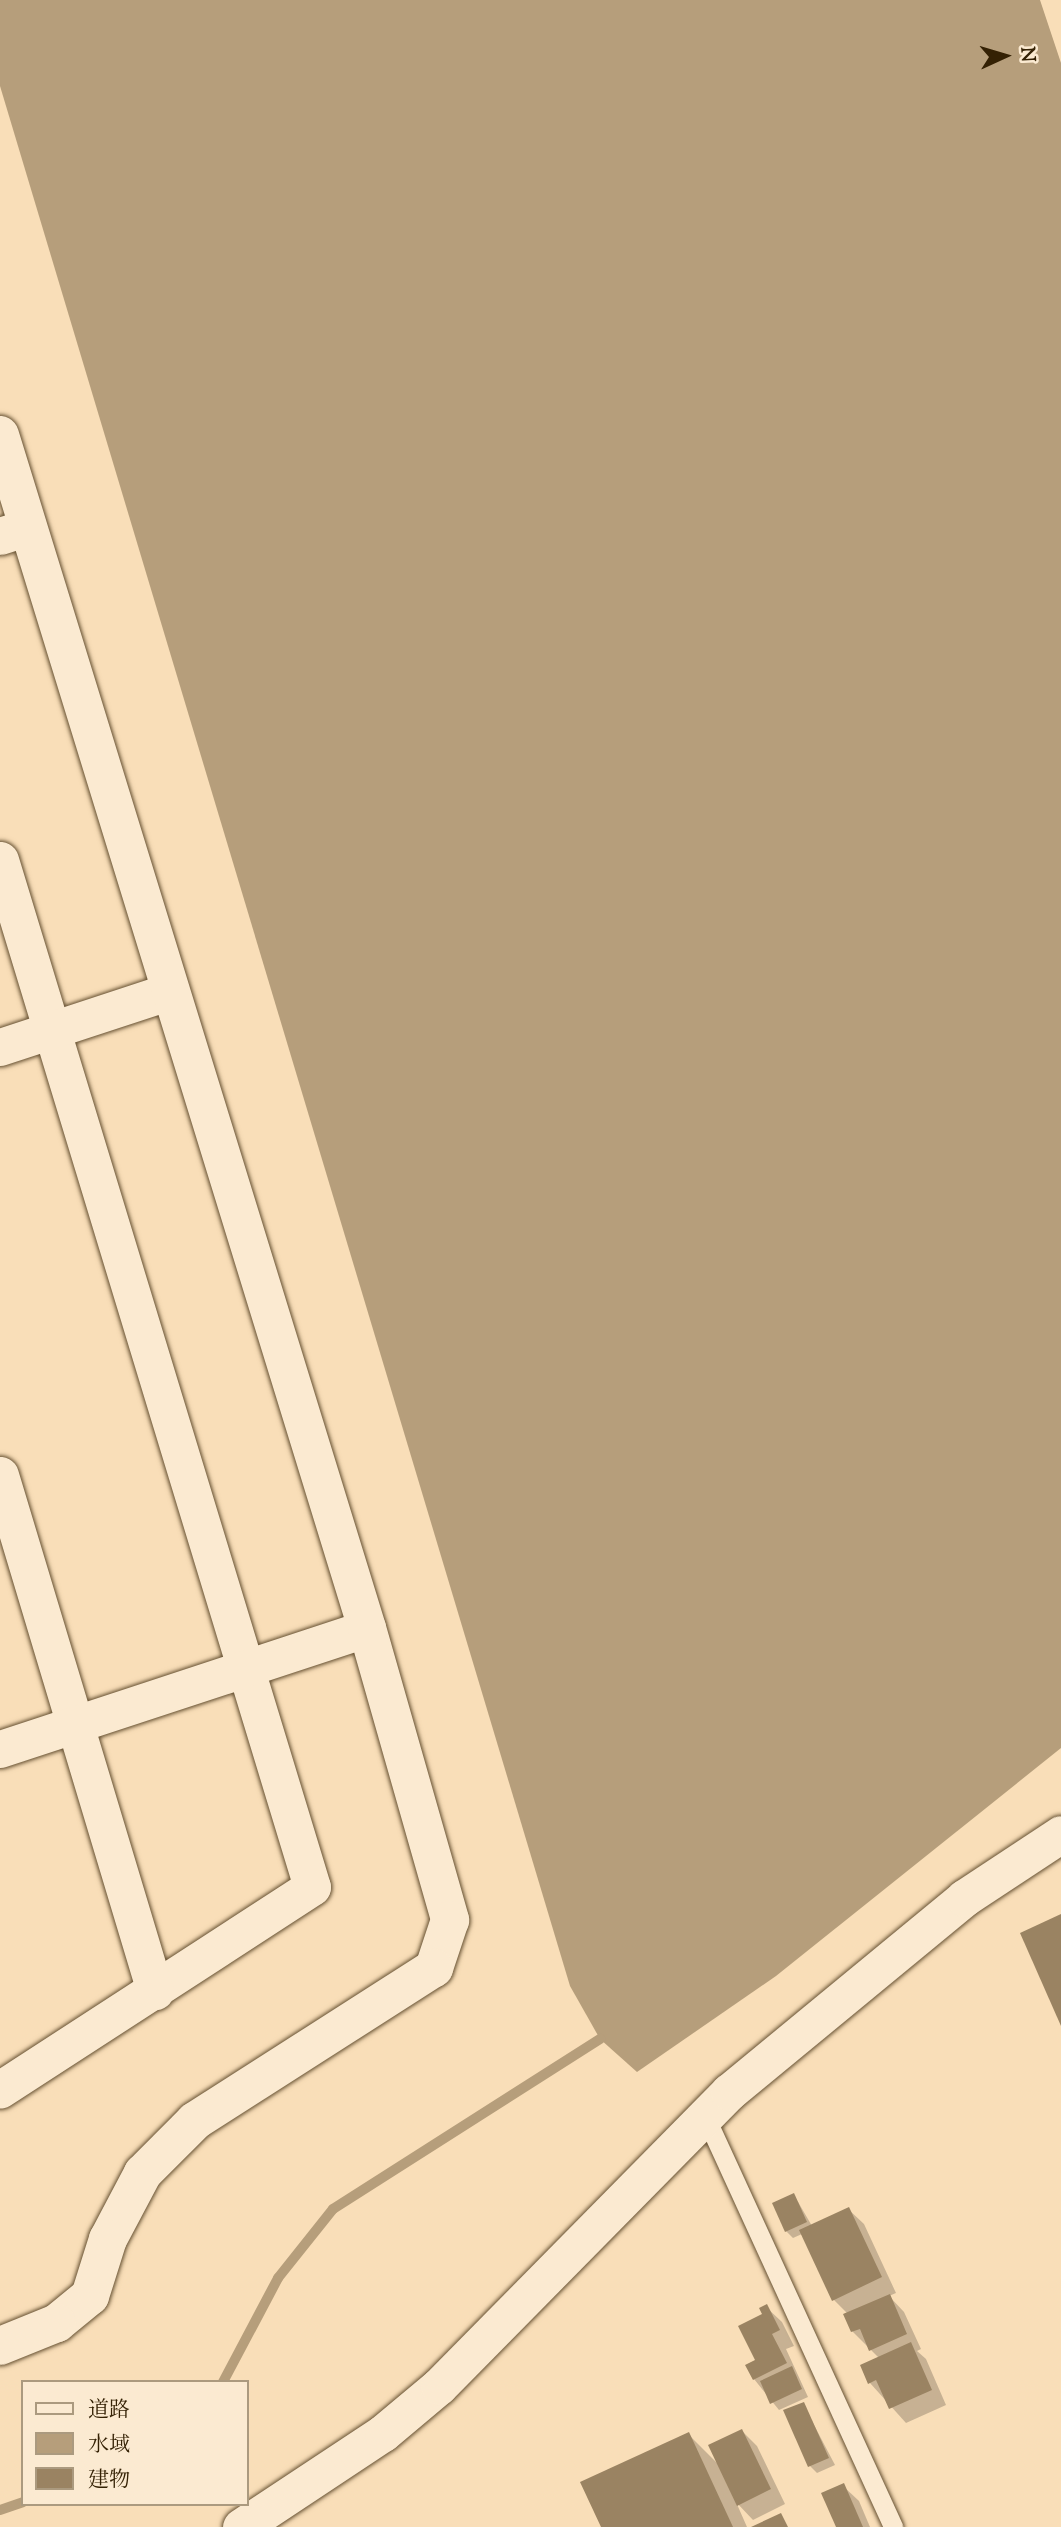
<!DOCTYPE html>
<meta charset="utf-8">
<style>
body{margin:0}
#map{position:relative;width:1061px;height:2527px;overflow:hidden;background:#f9deb8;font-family:"Sorts Mill Goudy","Noto Serif JP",serif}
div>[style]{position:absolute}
.water>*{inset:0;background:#b69e7b}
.shadow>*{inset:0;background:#0003}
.stream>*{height:10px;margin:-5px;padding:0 5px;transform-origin:5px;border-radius:5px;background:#b69e7b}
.building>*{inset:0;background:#9a8362}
.roads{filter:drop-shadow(0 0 2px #655031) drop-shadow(0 0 2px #655031)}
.lane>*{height:19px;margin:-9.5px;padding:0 9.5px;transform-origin:9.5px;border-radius:9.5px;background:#fbead1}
.street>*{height:37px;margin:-18.5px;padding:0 18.5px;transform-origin:18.5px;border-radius:18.5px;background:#fbead1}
.secondary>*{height:38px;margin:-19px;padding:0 19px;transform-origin:19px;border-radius:19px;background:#fbead1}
span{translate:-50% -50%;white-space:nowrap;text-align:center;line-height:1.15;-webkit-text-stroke:7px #fbead1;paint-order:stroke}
.legend{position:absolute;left:21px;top:2380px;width:228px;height:126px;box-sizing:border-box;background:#fbead1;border:2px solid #ab9a7f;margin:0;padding:9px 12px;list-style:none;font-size:21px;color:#342104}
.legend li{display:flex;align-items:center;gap:14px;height:35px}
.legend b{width:35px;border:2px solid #ab9a7f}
.north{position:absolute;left:970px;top:21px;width:70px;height:70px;-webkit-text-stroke:5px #fbead1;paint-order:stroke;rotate:86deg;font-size:19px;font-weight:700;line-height:28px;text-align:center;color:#342104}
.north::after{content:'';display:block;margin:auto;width:24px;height:32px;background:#342104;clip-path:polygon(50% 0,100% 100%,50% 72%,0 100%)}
</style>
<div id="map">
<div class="water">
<div style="clip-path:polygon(0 0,1040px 0,1061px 63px,1061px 1748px,776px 1976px,637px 2072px,600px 2039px,570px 1986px,0 86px)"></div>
</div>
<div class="shadow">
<div style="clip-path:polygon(794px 2195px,812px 2226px,848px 2209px,864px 2224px,896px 2293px,889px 2296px,904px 2312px,921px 2349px,917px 2351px,926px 2359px,946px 2405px,906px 2423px,870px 2383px,863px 2366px,879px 2358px,852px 2331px,848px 2314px,834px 2300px,802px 2234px,793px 2238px,786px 2231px)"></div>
<div style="clip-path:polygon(766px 2307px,782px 2322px,794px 2346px,786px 2349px,808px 2397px,779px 2410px,754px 2379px)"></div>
<div style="clip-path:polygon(803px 2404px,835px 2465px,817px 2473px,810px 2466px)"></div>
<div style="clip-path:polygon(742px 2431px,757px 2446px,785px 2504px,753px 2520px,736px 2502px,747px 2527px,602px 2527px,688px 2434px,717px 2463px)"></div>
<div style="clip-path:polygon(843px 2486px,859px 2501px,870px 2527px,838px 2527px)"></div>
</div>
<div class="stream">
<div style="left:223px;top:2382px;width:118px;rotate:-62.1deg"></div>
<div style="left:278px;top:2278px;width:88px;rotate:-51.4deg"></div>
<div style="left:333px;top:2209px;width:317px;rotate:-32.5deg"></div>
<div style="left:0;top:2510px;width:24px;rotate:-19deg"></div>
</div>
<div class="building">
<div style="clip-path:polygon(1061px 1914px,1061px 2026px,1020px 1933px)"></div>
<div style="clip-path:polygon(794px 2193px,807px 2222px,785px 2232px,772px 2203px)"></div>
<div style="clip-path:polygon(849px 2207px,882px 2277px,832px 2301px,799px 2230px)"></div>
<div style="clip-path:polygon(890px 2294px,907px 2334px,869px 2351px,860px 2329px,851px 2332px,843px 2314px)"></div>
<div style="clip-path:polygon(767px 2304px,780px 2330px,772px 2334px,787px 2363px,753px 2380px,745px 2365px,755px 2360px,738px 2326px,762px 2314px,759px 2308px)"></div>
<div style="clip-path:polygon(911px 2342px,932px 2390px,889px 2409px,876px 2380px,868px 2384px,860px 2365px)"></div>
<div style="clip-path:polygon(792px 2366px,802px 2389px,770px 2404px,760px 2381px)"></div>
<div style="clip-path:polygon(804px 2402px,829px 2458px,808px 2467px,783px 2410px)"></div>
<div style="clip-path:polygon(742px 2429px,771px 2489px,737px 2506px,708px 2445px)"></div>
<div style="clip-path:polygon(689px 2432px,733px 2527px,601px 2527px,580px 2482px)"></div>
<div style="clip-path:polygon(844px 2483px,863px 2527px,836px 2527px,821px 2493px)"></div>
<div style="clip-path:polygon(781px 2513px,788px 2527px,751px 2527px)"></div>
</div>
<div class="roads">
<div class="lane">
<div style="left:706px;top:2118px;width:450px;rotate:65.4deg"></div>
</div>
<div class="street">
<div style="left:0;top:536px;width:29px;rotate:-18deg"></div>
<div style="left:0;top:860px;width:1073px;rotate:73.1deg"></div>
<div style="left:312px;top:1887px;width:372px;rotate:147deg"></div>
<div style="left:0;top:1047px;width:179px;rotate:-18.2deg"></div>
<div style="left:0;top:1475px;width:539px;rotate:73.28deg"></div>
<div style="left:0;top:1749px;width:386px;rotate:-18.2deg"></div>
<div style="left:241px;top:2527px;width:170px;rotate:-33.5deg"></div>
<div style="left:383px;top:2433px;width:73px;rotate:-40deg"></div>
<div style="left:439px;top:2386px;width:413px;rotate:-45.4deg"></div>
<div style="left:729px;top:2092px;width:305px;rotate:-39.5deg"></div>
<div style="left:964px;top:1898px;width:116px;rotate:-33.4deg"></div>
</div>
<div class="secondary">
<div style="left:0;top:435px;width:1248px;rotate:72.9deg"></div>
<div style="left:367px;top:1628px;width:304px;rotate:74.1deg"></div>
<div style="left:450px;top:1920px;width:51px;rotate:108.4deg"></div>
<div style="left:434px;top:1968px;width:284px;rotate:147.4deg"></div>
<div style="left:195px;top:2121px;width:74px;rotate:135deg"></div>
<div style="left:143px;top:2173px;width:75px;rotate:117.9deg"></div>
<div style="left:108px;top:2239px;width:60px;rotate:107.5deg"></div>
<div style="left:90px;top:2296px;width:43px;rotate:140.7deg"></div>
<div style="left:57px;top:2323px;width:61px;rotate:158deg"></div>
</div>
</div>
<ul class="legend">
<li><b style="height:9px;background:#fbead1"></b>道路</li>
<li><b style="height:19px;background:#b69e7b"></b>水域</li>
<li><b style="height:19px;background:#9a8362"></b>建物</li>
</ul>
<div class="north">N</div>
</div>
